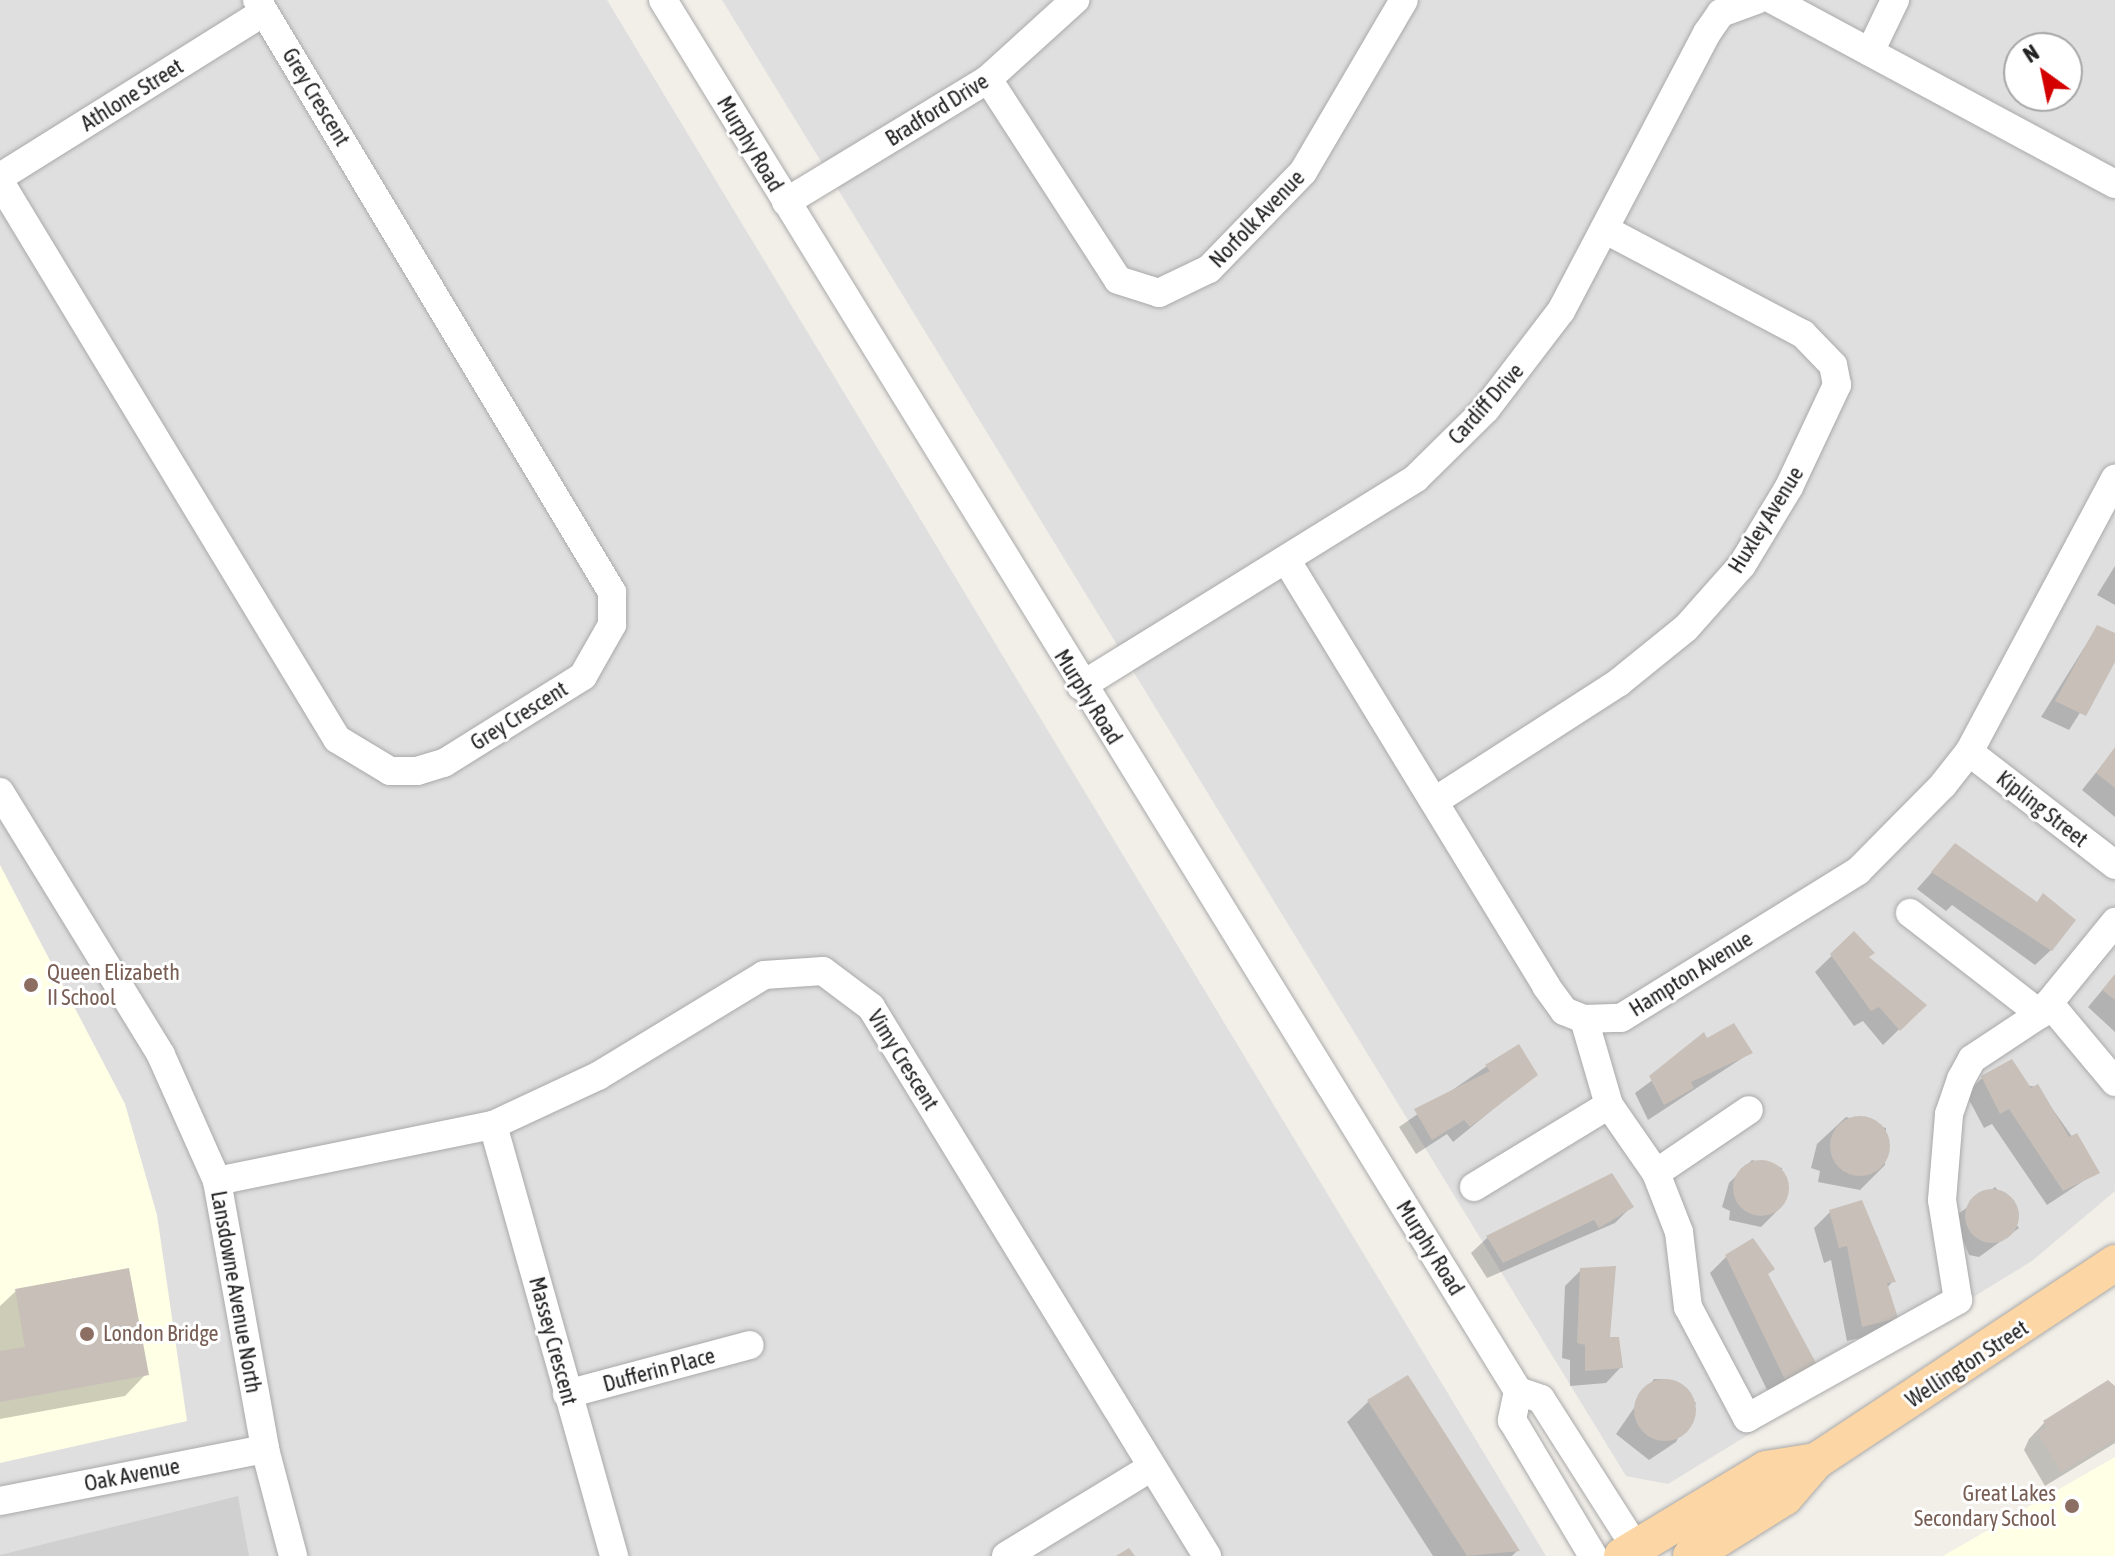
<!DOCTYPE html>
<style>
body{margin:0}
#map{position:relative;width:2115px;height:1556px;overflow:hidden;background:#f2efe9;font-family:"Asap Condensed",sans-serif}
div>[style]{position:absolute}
.residential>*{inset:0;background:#e0dfdf}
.education>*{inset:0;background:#ffffe5}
.religious>*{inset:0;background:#d0d0d0}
.shadow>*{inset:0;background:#0003}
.building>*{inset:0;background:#c7bfb8}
.round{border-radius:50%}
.roads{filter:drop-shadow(0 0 2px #a9a9a9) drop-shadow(0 0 2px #a9a9a9)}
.minor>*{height:28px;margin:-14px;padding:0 14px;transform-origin:14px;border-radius:14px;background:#fff}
.major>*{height:36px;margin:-18px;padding:0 18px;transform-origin:18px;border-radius:18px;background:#fcd6a4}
.dots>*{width:22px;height:22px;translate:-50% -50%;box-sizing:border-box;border:4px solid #fff;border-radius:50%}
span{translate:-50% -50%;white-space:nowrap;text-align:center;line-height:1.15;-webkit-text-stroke:6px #fff;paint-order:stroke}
.street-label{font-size:22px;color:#222}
.education-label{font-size:22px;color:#785e54}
.left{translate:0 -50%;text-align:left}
.right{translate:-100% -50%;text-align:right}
.north{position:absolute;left:2003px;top:32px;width:80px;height:80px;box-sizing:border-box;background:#fff;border:2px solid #a7a7a7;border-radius:50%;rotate:327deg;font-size:22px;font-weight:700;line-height:32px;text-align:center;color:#222}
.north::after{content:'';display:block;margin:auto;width:28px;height:36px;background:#d40000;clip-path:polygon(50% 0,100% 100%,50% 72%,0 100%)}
</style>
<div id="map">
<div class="residential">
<div style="clip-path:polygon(0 0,607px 0,1546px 1556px,0 1556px)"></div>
<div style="clip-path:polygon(evenodd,722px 0,2115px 0,2115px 1191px,2032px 1261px,1668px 1484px,1626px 1476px,722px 0,2019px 48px,2067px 48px,2067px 96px,2019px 96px,2019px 48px)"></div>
</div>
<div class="education">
<div style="clip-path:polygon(0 865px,125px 1104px,157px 1215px,187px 1421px,0 1463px)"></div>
<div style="clip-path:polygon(2115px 1457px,2115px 1556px,1943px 1556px)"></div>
</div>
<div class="religious">
<div style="clip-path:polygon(238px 1496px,249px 1556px,0 1556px,0 1555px)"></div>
</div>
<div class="shadow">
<div style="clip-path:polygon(2115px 566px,2115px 605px,2097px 595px)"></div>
<div style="clip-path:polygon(2097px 627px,2115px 635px,2115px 658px,2069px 730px,2041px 717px)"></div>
<div style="clip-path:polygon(2115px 749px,2115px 817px,2082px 790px)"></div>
<div style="clip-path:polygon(1956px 845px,2051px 950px,2035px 965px,1952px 905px,1946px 911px,1917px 889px)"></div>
<div style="clip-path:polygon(1854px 934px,1868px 958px,1924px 1005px,1883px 1045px,1863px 1021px,1854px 1026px,1815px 972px)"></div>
<div style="clip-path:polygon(2115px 975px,2115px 1032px,2088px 1007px)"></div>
<div style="clip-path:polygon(1707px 1040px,1750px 1053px,1648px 1120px,1635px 1093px)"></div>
<div style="clip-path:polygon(1487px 1066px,1536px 1074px,1453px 1142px,1447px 1134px,1416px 1154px,1399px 1127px)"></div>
<div style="clip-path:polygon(1982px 1078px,2037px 1087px,2097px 1172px,2047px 1205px,1992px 1124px,1984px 1128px,1966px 1094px)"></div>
<div style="clip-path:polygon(1846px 1117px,1886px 1128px,1885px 1165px,1860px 1190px,1818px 1182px,1820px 1171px,1811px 1168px,1817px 1144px)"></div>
<div style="clip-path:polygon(1752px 1160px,1782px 1168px,1782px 1206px,1761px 1227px,1729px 1220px,1730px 1211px,1722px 1207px,1729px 1183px)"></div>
<div style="clip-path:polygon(1611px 1176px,1631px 1207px,1615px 1223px,1487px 1278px,1471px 1253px,1487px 1238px)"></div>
<div style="clip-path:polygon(1995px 1187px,2019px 1214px,2013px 1220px,2019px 1228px,1979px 1257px,1969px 1255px,1954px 1217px)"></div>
<div style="clip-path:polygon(1830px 1212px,1877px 1236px,1893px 1281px,1887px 1288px,1896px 1317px,1880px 1333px,1847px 1341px,1831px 1260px,1824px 1263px,1814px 1228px)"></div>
<div style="clip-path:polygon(1726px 1257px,1766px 1275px,1814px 1362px,1770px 1396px,1710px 1273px)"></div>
<div style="clip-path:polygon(1581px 1270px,1621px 1367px,1606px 1383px,1570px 1386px,1570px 1360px,1562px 1358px,1565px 1286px)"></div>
<div style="clip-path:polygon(16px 1291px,146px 1374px,125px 1396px,0 1419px,0 1306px)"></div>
<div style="clip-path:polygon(1654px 1379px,1667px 1379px,1696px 1403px,1676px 1442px,1649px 1460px,1616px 1434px)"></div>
<div style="clip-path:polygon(2115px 1388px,2115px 1443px,2045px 1486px,2024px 1450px,2029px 1439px,2044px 1423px)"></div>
<div style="clip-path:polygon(1369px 1401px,1518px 1550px,1512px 1556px,1433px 1556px,1347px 1422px)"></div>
</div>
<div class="building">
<div style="clip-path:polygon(2097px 625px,2115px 633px,2115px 662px,2086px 716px,2055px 701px)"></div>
<div style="clip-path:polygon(2115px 747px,2115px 788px,2096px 773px)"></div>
<div style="clip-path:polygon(1955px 843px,2037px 902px,2043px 893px,2076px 920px,2052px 951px,1931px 872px)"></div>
<div style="clip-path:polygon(1854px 931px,1875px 953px,1869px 957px,1927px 1005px,1900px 1031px,1879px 1007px,1871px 1011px,1830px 954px)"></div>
<div style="clip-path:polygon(2115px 974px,2115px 1000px,2102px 990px)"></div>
<div style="clip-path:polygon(1734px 1023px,1753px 1053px,1691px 1082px,1694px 1088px,1664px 1105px,1649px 1076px,1704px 1032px,1707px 1038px)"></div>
<div style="clip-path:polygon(1519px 1044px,1538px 1075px,1470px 1127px,1464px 1120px,1432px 1140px,1414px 1109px,1490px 1071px,1485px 1065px)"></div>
<div style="clip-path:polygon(2012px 1059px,2031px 1088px,2038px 1084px,2069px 1137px,2077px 1133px,2100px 1173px,2063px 1191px,2009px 1109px,2000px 1114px,1981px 1076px)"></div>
<div class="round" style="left:1830px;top:1116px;width:60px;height:60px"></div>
<div class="round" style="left:1733px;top:1160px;width:56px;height:56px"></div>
<div style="clip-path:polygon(1612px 1173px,1634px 1207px,1599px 1228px,1594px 1220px,1503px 1263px,1486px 1236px)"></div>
<div class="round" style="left:1965px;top:1189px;width:54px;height:54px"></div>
<div style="clip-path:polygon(1862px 1200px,1896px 1282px,1887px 1283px,1898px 1318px,1862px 1327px,1847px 1246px,1839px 1248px,1829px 1210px)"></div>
<div style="clip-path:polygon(1753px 1238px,1775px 1269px,1768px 1274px,1816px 1363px,1786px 1382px,1725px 1255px)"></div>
<div style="clip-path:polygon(1616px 1266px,1610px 1337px,1619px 1337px,1623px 1368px,1585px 1371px,1585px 1345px,1577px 1343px,1580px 1268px)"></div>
<div style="clip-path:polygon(129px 1268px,149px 1375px,0 1402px,0 1351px,25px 1347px,15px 1289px)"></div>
<div style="clip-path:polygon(1408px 1375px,1520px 1551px,1467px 1556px,1367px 1400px)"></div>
<div class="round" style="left:1634px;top:1379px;width:62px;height:62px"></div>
<div style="clip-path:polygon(2108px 1380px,2115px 1386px,2115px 1439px,2061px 1472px,2038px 1433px,2047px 1427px,2043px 1421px)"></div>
<div style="clip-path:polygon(1129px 1548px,1135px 1556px,1116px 1556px)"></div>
</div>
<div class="roads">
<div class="minor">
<div style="left:663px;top:0;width:1633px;rotate:58.42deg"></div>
<div style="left:1518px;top:1391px;width:24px;rotate:19deg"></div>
<div style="left:1541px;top:1399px;width:186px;rotate:57.5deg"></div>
<div style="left:1773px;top:0;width:388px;rotate:28.3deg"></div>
<div style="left:1870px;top:52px;width:58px;rotate:-64.3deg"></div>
<div style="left:988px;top:79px;width:239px;rotate:57.1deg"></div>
<div style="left:1118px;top:280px;width:43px;rotate:17.6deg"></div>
<div style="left:1159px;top:293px;width:55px;rotate:-25.6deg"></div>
<div style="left:1209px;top:269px;width:135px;rotate:-45.9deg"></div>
<div style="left:1303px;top:172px;width:199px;rotate:-59.6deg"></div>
<div style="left:0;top:177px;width:311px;rotate:-32deg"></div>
<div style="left:0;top:182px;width:651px;rotate:58.82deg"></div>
<div style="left:337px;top:739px;width:62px;rotate:31.1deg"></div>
<div style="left:390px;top:771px;width:27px"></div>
<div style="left:417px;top:771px;width:28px;rotate:-17deg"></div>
<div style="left:444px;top:763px;width:164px;rotate:-32deg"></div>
<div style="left:583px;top:676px;width:59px;rotate:-60.4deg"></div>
<div style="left:612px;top:625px;width:33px;rotate:-90deg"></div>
<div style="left:612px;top:592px;width:690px;rotate:-120.95deg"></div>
<div style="left:786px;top:202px;width:237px;rotate:-31.3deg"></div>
<div style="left:988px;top:79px;width:118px;rotate:-42.2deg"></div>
<div style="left:1287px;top:561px;width:498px;rotate:58.6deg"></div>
<div style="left:1546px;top:986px;width:31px;rotate:54deg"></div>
<div style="left:1564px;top:1011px;width:22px;rotate:22deg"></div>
<div style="left:1584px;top:1019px;width:37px;rotate:-2deg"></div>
<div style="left:1621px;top:1018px;width:279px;rotate:-31.8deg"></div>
<div style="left:1858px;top:871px;width:121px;rotate:-45.3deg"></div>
<div style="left:1943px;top:785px;width:42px;rotate:-51.8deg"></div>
<div style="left:1969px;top:752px;width:310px;rotate:-61.9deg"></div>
<div style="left:1081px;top:686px;width:394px;rotate:-31.8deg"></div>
<div style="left:1416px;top:478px;width:98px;rotate:-44.6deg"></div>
<div style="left:1486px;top:409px;width:123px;rotate:-52.6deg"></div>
<div style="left:1561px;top:311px;width:314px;rotate:-62.3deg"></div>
<div style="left:1707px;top:33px;width:24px;rotate:-55deg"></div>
<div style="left:1721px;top:13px;width:38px;rotate:-20deg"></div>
<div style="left:1969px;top:752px;width:185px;rotate:37.7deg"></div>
<div style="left:0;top:792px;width:308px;rotate:58.5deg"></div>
<div style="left:161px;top:1055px;width:138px;rotate:66deg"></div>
<div style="left:217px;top:1181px;width:272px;rotate:79.8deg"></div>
<div style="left:265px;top:1449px;width:111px;rotate:75.3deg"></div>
<div style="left:1435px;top:801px;width:218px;rotate:-32.8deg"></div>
<div style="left:1618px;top:683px;width:87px;rotate:-39deg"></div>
<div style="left:1686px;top:628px;width:84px;rotate:-48.4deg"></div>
<div style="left:1742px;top:565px;width:91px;rotate:-58.9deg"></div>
<div style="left:1789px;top:487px;width:113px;rotate:-64.8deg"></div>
<div style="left:1837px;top:385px;width:20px;rotate:-101deg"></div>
<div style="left:1833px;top:365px;width:43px;rotate:-134.1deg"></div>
<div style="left:1803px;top:334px;width:223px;rotate:-152.2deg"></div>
<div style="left:1910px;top:913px;width:165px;rotate:37.8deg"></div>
<div style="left:2049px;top:1003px;width:103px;rotate:50.1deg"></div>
<div style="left:1584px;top:1019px;width:90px;rotate:73.8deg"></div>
<div style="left:1609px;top:1105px;width:83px;rotate:55.3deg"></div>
<div style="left:1656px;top:1173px;width:63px;rotate:68.7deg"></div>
<div style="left:1679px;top:1232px;width:76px;rotate:83.2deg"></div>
<div style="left:1688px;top:1307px;width:126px;rotate:62deg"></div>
<div style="left:1747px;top:1418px;width:242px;rotate:-29.2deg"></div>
<div style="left:1958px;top:1300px;width:101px;rotate:-99.1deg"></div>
<div style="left:1942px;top:1200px;width:86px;rotate:-85.3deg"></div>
<div style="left:1949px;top:1114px;width:37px;rotate:-71deg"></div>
<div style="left:1961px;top:1079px;width:23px;rotate:-61deg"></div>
<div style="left:1972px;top:1059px;width:82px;rotate:-33.5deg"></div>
<div style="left:2040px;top:1014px;width:119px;rotate:-50.8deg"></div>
<div style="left:493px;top:1125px;width:448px;rotate:74.3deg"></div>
<div style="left:1656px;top:1173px;width:112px;rotate:-34.1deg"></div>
<div style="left:217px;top:1181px;width:282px;rotate:-11.5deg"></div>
<div style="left:493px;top:1125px;width:116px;rotate:-25deg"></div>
<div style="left:598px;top:1076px;width:194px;rotate:-31.3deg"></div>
<div style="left:764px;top:975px;width:59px;rotate:-3.9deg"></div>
<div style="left:823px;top:971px;width:60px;rotate:36.9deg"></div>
<div style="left:871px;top:1007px;width:644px;rotate:58.53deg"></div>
<div style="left:1474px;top:1187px;width:158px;rotate:-31.3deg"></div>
<div style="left:1518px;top:1391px;width:30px;rotate:102deg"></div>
<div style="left:1512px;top:1420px;width:158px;rotate:59.2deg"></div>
<div style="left:567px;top:1394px;width:189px;rotate:-15deg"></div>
<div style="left:0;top:1501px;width:270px;rotate:-11.1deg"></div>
<div style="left:1006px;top:1556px;width:171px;rotate:-31.4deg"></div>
</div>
<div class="major">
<div style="left:1622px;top:1556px;width:168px;rotate:-31.1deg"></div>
<div style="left:1766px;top:1469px;width:51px;rotate:-9.1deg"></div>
<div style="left:1691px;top:1556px;width:111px;rotate:-32.1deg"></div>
<div style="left:1785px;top:1497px;width:48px;rotate:-49.3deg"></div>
<div style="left:1816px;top:1461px;width:359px;rotate:-33.5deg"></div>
</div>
</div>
<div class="dots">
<div style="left:31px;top:985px;background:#8d6e63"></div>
<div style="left:87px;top:1334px;background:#8d6e63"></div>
<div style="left:2072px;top:1506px;background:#8d6e63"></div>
</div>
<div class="street-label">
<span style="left:132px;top:95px;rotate:-32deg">Athlone Street</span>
<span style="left:316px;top:97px;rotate:59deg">Grey Crescent</span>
<span style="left:937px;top:110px;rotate:-32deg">Bradford Drive</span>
<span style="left:750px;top:144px;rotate:59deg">Murphy Road</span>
<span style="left:1257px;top:219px;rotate:-46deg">Norfolk Avenue</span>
<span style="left:1486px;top:404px;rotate:-48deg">Cardiff Drive</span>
<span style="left:1766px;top:520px;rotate:-58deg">Huxley Avenue</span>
<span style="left:1088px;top:697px;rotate:58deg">Murphy Road</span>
<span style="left:519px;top:716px;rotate:-32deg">Grey Crescent</span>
<span style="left:2042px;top:809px;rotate:38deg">Kipling Street</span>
<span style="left:1691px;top:974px;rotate:-32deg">Hampton Avenue</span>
<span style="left:903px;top:1060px;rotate:58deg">Vimy Crescent</span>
<span style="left:1430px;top:1248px;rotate:58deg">Murphy Road</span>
<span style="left:236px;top:1292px;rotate:80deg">Lansdowne Avenue North</span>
<span style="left:553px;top:1341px;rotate:75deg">Massey Crescent</span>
<span style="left:1967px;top:1364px;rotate:-33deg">Wellington Street</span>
<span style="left:659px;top:1370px;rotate:-15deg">Dufferin Place</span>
<span style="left:132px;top:1475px;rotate:-11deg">Oak Avenue</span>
</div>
<div class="education-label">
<span class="left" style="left:47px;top:985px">Queen Elizabeth<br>II School</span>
<span class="left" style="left:103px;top:1334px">London Bridge</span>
<span class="right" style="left:2056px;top:1506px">Great Lakes<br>Secondary School</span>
</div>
<div class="north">N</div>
</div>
